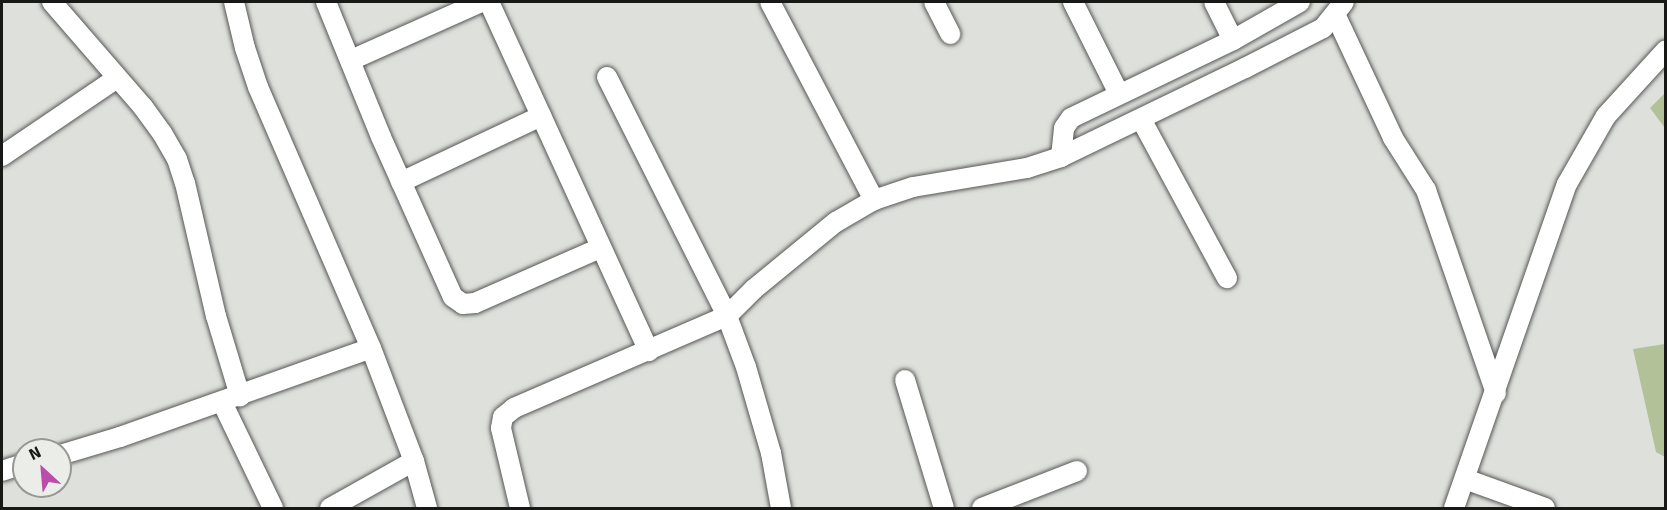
<!DOCTYPE html>
<style>
body{margin:0}
#map{position:relative;width:1667px;height:510px;overflow:hidden;background:#dee0dc;font-family:Signika,sans-serif}
div>[style]{position:absolute}
.green>*{inset:0;background:#b2c198}
.roads{filter:drop-shadow(0 0 2px #565754) drop-shadow(0 0 2px #565754)}
.minor>*{height:20px;margin:-10px;padding:0 10px;transform-origin:10px;border-radius:10px;background:#fff}
span{translate:-50% -50%;white-space:nowrap;text-align:center;line-height:1.15;-webkit-text-stroke:6px #ebede9;paint-order:stroke}
.frame{position:absolute;inset:0;border:3px solid #181917;pointer-events:none}
.north{position:absolute;left:12px;top:438px;width:60px;height:60px;box-sizing:border-box;background:#ebede9;border:2px solid #979895;border-radius:50%;rotate:334deg;font-size:16px;font-weight:700;line-height:24px;text-align:center;color:#181917}
.north::after{content:'';display:block;margin:auto;width:21px;height:27px;background:#bb4caa;clip-path:polygon(50% 0,100% 100%,50% 72%,0 100%)}
</style>
<div id="map">
<div class="green">
<div style="clip-path:polygon(1665px 93px,1665px 128px,1650px 108px)"></div>
<div style="clip-path:polygon(1665px 344px,1666px 344px,1665px 457px,1656px 452px,1633px 349px)"></div>
</div>
<div class="roads">
<div class="minor">
<div style="left:52px;top:2px;width:139px;rotate:49.1deg"></div>
<div style="left:143px;top:107px;width:32px;rotate:54deg"></div>
<div style="left:162px;top:133px;width:30px;rotate:60deg"></div>
<div style="left:177px;top:159px;width:25px;rotate:72deg"></div>
<div style="left:185px;top:183px;width:137px;rotate:76.9deg"></div>
<div style="left:216px;top:316px;width:84px;rotate:73.3deg"></div>
<div style="left:234px;top:2px;width:47px;rotate:76.6deg"></div>
<div style="left:245px;top:48px;width:41px;rotate:71.6deg"></div>
<div style="left:258px;top:87px;width:284px;rotate:66.6deg"></div>
<div style="left:371px;top:348px;width:121px;rotate:69.2deg"></div>
<div style="left:414px;top:461px;width:49px;rotate:74.5deg"></div>
<div style="left:326px;top:2px;width:146px;rotate:67.8deg"></div>
<div style="left:381px;top:137px;width:175px;rotate:65.8deg"></div>
<div style="left:453px;top:297px;width:12px;rotate:35deg"></div>
<div style="left:463px;top:304px;width:12px;rotate:-5deg"></div>
<div style="left:475px;top:303px;width:137px;rotate:-23.7deg"></div>
<div style="left:489px;top:2px;width:384px;rotate:65.4deg"></div>
<div style="left:770px;top:2px;width:224px;rotate:62.3deg"></div>
<div style="left:934px;top:2px;width:36px;rotate:63deg"></div>
<div style="left:1073px;top:2px;width:103px;rotate:63.4deg"></div>
<div style="left:1214px;top:2px;width:42px;rotate:63.4deg"></div>
<div style="left:1335px;top:14px;width:137px;rotate:64.9deg"></div>
<div style="left:1393px;top:138px;width:62px;rotate:57.6deg"></div>
<div style="left:1426px;top:190px;width:215px;rotate:71deg"></div>
<div style="left:351px;top:60px;width:142px;rotate:-24deg"></div>
<div style="left:607px;top:77px;width:267px;rotate:63.3deg"></div>
<div style="left:727px;top:316px;width:54px;rotate:69.6deg"></div>
<div style="left:746px;top:367px;width:90px;rotate:73.8deg"></div>
<div style="left:771px;top:453px;width:56px;rotate:79.7deg"></div>
<div style="left:1141px;top:119px;width:181px;rotate:61.6deg"></div>
<div style="left:2px;top:156px;width:139px;rotate:-34.1deg"></div>
<div style="left:1061px;top:157px;width:29px;rotate:-84deg"></div>
<div style="left:1064px;top:128px;width:12px;rotate:-55deg"></div>
<div style="left:1071px;top:118px;width:180px;rotate:-25.7deg"></div>
<div style="left:1233px;top:40px;width:77px;rotate:-29.6deg"></div>
<div style="left:401px;top:182px;width:155px;rotate:-25.2deg"></div>
<div style="left:905px;top:380px;width:134px;rotate:73.1deg"></div>
<div style="left:222px;top:402px;width:118px;rotate:64.3deg"></div>
<div style="left:60px;top:455px;width:63px;rotate:-16.7deg"></div>
<div style="left:120px;top:437px;width:266px;rotate:-19.5deg"></div>
<div style="left:2px;top:471px;width:23px;rotate:-18deg"></div>
<div style="left:1465px;top:479px;width:85px;rotate:19.9deg"></div>
<div style="left:330px;top:508px;width:96px;rotate:-29.2deg"></div>
<div style="left:520px;top:508px;width:82px;rotate:-103.4deg"></div>
<div style="left:501px;top:428px;width:11px;rotate:-80deg"></div>
<div style="left:503px;top:417px;width:14px;rotate:-39deg"></div>
<div style="left:514px;top:408px;width:232px;rotate:-23.4deg"></div>
<div style="left:727px;top:316px;width:38px;rotate:-45deg"></div>
<div style="left:754px;top:289px;width:106px;rotate:-39.3deg"></div>
<div style="left:836px;top:222px;width:44px;rotate:-30.1deg"></div>
<div style="left:874px;top:200px;width:41px;rotate:-18.4deg"></div>
<div style="left:913px;top:187px;width:116px;rotate:-9.5deg"></div>
<div style="left:1027px;top:168px;width:36px;rotate:-18deg"></div>
<div style="left:1061px;top:157px;width:204px;rotate:-25.8deg"></div>
<div style="left:1245px;top:68px;width:88px;rotate:-27.1deg"></div>
<div style="left:1323px;top:28px;width:33px;rotate:-51deg"></div>
<div style="left:982px;top:508px;width:102px;rotate:-21.3deg"></div>
<div style="left:1454px;top:508px;width:343px;rotate:-70.8deg"></div>
<div style="left:1567px;top:184px;width:78px;rotate:-60.2deg"></div>
<div style="left:1606px;top:116px;width:89px;rotate:-47.7deg"></div>
</div>
</div>
<div class="frame"></div>
<div class="north">N</div>
</div>
